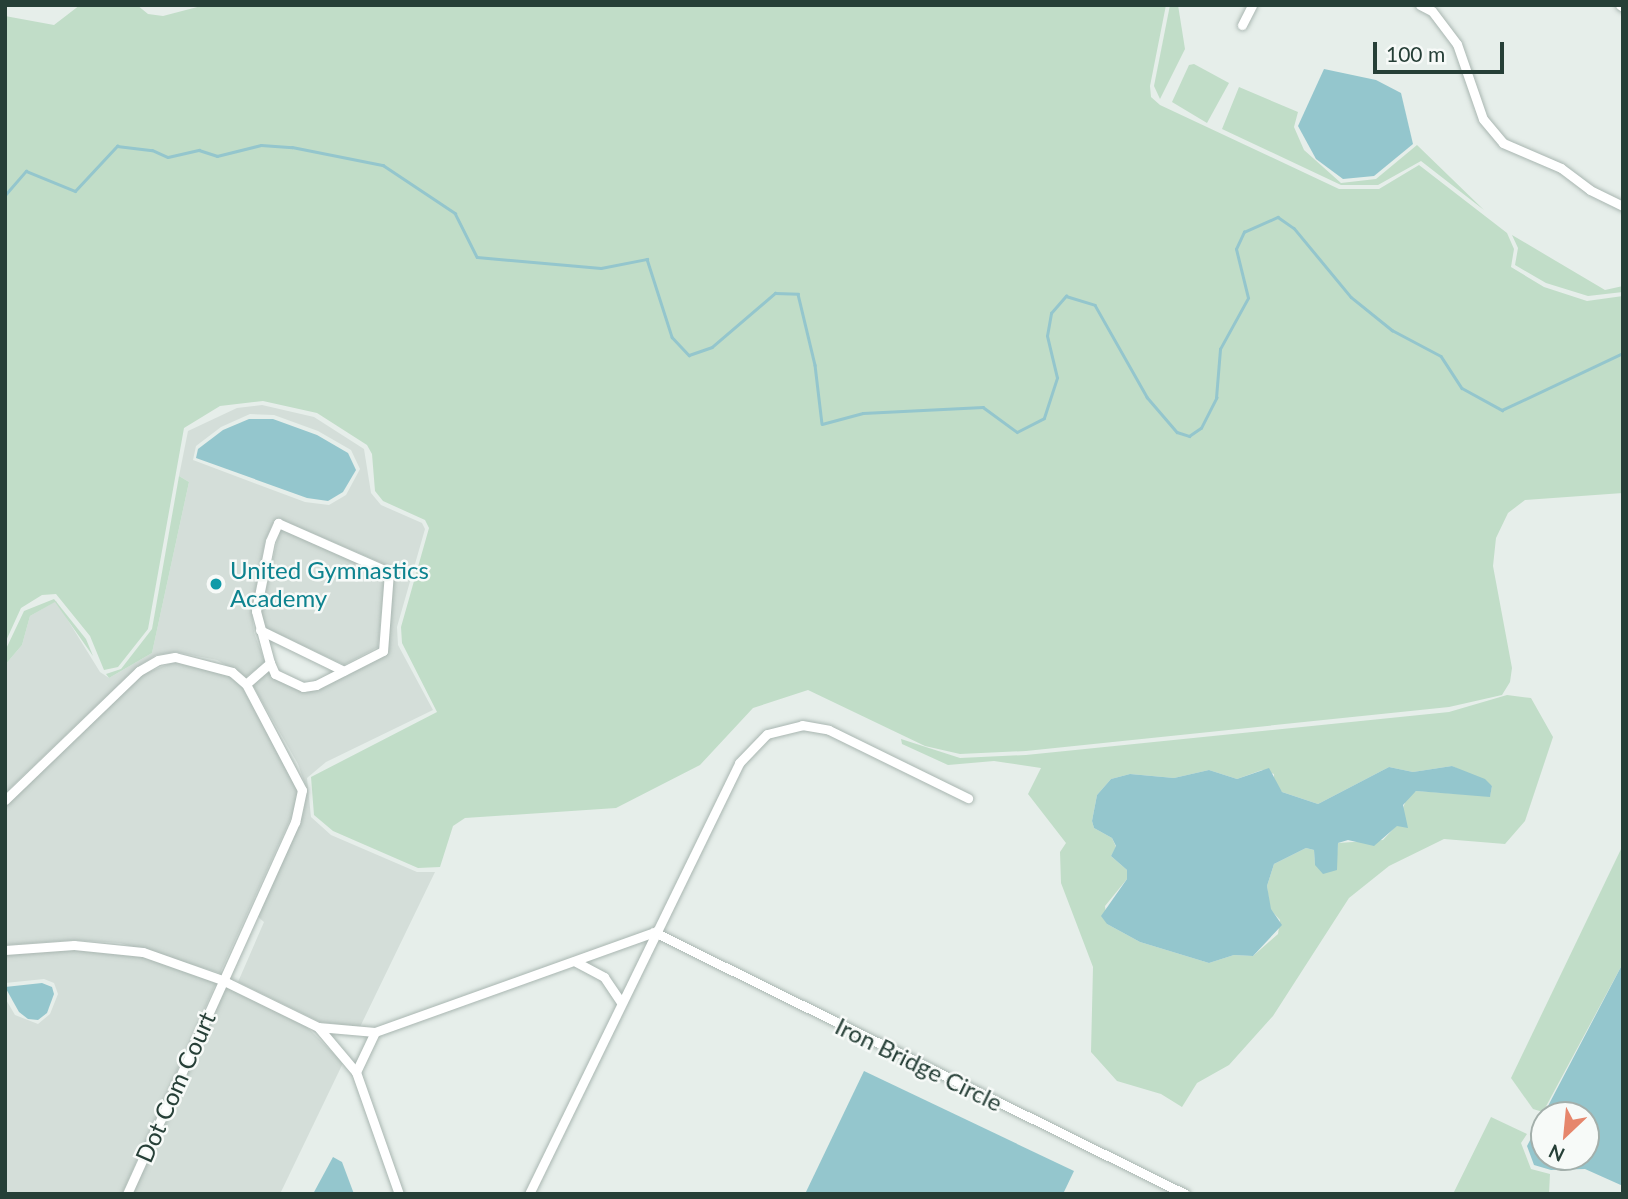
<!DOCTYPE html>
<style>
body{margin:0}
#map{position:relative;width:1628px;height:1199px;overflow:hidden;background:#e6eeea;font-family:Lato,sans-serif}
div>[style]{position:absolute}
.built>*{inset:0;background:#d4ded9}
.green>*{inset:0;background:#c1ddc8}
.water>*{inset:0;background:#94c6cd}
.stream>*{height:2.5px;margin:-1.25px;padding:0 1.25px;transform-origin:1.25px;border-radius:1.25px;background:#94c6cd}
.roads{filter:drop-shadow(0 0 2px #a9b6b1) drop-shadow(0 0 2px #a9b6b1)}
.minor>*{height:9px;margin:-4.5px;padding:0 4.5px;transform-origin:4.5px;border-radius:4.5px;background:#fff}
.dots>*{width:19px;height:19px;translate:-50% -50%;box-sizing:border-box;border:4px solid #f7faf8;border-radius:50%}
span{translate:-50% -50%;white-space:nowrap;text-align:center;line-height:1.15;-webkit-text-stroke:5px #f7faf8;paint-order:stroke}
.culture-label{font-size:24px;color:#0d838f}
.left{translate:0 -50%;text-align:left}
.street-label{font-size:24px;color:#263f37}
.frame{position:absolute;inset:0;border:7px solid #263f37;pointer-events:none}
.north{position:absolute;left:1530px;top:1101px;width:70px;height:70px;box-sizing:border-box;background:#f7faf8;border:2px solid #a3afab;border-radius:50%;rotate:206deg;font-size:19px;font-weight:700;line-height:28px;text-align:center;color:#263f37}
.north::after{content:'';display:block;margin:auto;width:24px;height:32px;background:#e6866c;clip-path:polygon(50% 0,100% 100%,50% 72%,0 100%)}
.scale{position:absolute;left:1373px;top:42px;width:131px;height:32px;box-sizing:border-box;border:4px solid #263f37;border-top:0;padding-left:9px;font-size:21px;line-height:24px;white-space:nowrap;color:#263f37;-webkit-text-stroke:5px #f7faf8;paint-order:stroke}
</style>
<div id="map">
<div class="built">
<div style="clip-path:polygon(evenodd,262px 405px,314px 417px,364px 449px,371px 493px,381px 505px,422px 523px,425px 529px,397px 627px,398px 645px,433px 710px,326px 762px,307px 778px,311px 817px,331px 835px,417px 872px,435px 872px,360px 1027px,320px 1022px,238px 982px,264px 922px,257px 916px,303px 814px,307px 790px,298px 764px,252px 684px,268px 671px,273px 678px,300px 691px,316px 690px,384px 655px,391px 567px,280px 519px,274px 521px,265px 541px,252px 610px,254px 633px,265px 662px,246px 677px,217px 660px,176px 652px,156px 655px,137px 667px,5px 793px,5px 665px,22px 645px,30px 616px,56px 601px,100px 672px,109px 678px,152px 653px,189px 482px,179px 476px,188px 431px,237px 408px,262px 405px,250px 414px,274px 415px,318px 431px,351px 450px,360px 469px,346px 495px,329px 505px,305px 502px,193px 460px,196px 446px,221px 427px,250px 414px)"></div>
<div style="clip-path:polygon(280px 529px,385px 575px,378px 647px,344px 665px,264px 627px,261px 610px)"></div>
<div style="clip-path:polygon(174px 662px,229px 676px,242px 687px,298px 791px,294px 811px,220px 973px,120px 943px,74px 940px,5px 945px,5px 806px,141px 675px)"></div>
<div style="clip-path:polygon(73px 950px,142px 957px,216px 983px,122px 1194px,5px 1194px,5px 998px,15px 1015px,38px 1024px,50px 1014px,58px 994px,54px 983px,44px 979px,5px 983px,5px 955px)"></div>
<div style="clip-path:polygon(224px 986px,307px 1027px,343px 1063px,280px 1194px,132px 1194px)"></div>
</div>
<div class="green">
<div style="clip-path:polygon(80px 5px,137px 5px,148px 14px,163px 16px,205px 5px,1166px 5px,1150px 86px,1151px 97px,1160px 105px,1339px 189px,1379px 189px,1419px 165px,1507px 233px,1514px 249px,1511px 267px,1544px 287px,1587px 301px,1623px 296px,1623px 493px,1525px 500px,1508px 513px,1496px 538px,1493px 566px,1512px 668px,1510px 682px,1502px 695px,1449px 707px,1026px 751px,960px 754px,925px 746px,808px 690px,753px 708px,700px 765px,616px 808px,465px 818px,453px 826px,440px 867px,418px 868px,333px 831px,314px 815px,311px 777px,437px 712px,402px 643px,401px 627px,429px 528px,425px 520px,383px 501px,375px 491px,372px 454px,367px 445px,317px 413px,263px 401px,220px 406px,184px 428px,148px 629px,118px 667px,104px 670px,90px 636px,56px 594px,42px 595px,21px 608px,5px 643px,5px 16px,54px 25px)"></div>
<div style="clip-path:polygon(1170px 5px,1178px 5px,1185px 49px,1160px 99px,1154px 86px)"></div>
<div style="clip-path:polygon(1194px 64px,1229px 83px,1207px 123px,1172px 102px,1189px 65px)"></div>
<div style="clip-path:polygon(1239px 87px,1298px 112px,1294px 127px,1304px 150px,1341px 183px,1376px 179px,1417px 145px,1484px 210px,1421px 161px,1378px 185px,1341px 185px,1222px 129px)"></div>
<div style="clip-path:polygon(1512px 235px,1605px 290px,1623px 286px,1623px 292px,1588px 296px,1546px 283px,1515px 265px,1518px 248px)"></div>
<div style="clip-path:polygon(179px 476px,189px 482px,152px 653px,109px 678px,106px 674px,121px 669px,152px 629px)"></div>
<div style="clip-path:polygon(54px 599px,86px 639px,93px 656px,55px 602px,30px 616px,22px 645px,5px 665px,5px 651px,24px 611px)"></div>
<div style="clip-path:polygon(evenodd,1507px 695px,1531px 698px,1553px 737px,1525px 821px,1505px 844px,1444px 839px,1389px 866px,1349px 898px,1273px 1016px,1229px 1065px,1197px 1083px,1182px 1107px,1161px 1094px,1117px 1081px,1091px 1052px,1093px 967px,1061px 883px,1060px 852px,1066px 843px,1028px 794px,1041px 768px,994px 761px,948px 765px,902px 744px,901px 739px,960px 758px,1026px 755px,1449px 712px,1507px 695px,1452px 766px,1492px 786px,1490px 796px,1416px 791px,1407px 797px,1397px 825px,1383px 840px,1338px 843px,1337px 853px,1315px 865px,1314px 850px,1306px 848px,1274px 864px,1267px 886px,1270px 909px,1280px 920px,1278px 934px,1253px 956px,1234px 955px,1209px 963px,1140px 942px,1107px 924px,1105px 906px,1127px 879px,1127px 870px,1111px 856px,1116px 847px,1112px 838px,1094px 828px,1092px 821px,1097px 795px,1111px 779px,1130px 774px,1174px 778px,1209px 770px,1237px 779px,1262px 770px,1274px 774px,1274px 784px,1282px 792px,1318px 804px,1389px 767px,1413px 772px,1452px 766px)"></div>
<div style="clip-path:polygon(1623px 845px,1623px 963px,1543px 1112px,1533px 1109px,1511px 1078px)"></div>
<div style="clip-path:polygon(1491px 1117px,1527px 1134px,1521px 1143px,1531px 1169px,1550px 1174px,1549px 1194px,1453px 1194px)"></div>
</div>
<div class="water">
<div style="clip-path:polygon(1324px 69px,1376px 80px,1401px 93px,1413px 144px,1374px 176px,1343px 179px,1316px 159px,1298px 126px)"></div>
<div style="clip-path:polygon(249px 419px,273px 419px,317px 435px,348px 453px,356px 470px,343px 492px,328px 501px,307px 498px,196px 458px,198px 449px,223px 430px)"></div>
<div style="clip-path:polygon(1452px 766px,1485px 779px,1492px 786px,1490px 797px,1416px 791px,1403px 805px,1408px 828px,1397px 826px,1374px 846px,1348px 840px,1338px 843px,1337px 870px,1323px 874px,1315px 865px,1314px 850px,1306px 848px,1274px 864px,1267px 886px,1271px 909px,1282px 925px,1253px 956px,1234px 955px,1209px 963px,1140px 942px,1107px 924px,1101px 916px,1127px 879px,1127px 870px,1111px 856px,1116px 846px,1112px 838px,1094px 828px,1092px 821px,1097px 795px,1111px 779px,1130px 774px,1174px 778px,1209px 770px,1237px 779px,1269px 768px,1282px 792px,1318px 804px,1389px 767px,1413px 772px)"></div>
<div style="clip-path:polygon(evenodd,1623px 963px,1623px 1186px,1585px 1169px,1551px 1170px,1534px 1165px,1527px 1146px,1623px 963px,1586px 1115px,1586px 1157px,1544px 1157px,1544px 1115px,1586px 1115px)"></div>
<div style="clip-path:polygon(42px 983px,52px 987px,54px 994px,47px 1013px,38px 1020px,28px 1019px,19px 1012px,5px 987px)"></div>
<div style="clip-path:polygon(864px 1071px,1074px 1171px,1063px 1194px,805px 1194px)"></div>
<div style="clip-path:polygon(333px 1157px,342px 1162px,354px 1194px,313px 1194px)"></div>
</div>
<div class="stream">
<div style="left:5px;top:195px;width:32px;rotate:-49deg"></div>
<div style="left:26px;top:171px;width:53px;rotate:22.2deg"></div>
<div style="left:75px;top:191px;width:62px;rotate:-47deg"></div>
<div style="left:117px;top:146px;width:35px;rotate:7deg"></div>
<div style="left:152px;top:150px;width:17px;rotate:24deg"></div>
<div style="left:168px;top:157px;width:32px;rotate:-13deg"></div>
<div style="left:199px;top:150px;width:19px;rotate:18deg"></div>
<div style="left:217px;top:156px;width:45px;rotate:-14deg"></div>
<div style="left:261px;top:145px;width:31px;rotate:4deg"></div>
<div style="left:292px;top:147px;width:93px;rotate:11.2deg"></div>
<div style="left:383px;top:165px;width:87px;rotate:33.7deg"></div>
<div style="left:455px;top:213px;width:49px;rotate:63.4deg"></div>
<div style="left:477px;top:257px;width:124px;rotate:5.1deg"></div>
<div style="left:601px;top:268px;width:47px;rotate:-11.1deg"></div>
<div style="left:647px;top:259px;width:82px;rotate:72.2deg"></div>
<div style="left:672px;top:337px;width:25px;rotate:47deg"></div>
<div style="left:689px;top:355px;width:24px;rotate:-19deg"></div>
<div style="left:712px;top:347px;width:83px;rotate:-40.6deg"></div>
<div style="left:775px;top:293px;width:23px;rotate:2deg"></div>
<div style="left:798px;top:294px;width:73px;rotate:76.5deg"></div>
<div style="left:815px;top:365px;width:59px;rotate:83.2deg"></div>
<div style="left:822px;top:424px;width:42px;rotate:-15deg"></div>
<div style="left:863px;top:413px;width:120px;rotate:-2.9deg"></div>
<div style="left:983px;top:407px;width:42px;rotate:36.3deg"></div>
<div style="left:1017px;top:432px;width:30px;rotate:-27deg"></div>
<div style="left:1044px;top:418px;width:42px;rotate:-72deg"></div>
<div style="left:1057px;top:378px;width:43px;rotate:-103.4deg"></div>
<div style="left:1047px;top:336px;width:23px;rotate:-80deg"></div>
<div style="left:1051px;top:313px;width:23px;rotate:-49deg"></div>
<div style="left:1066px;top:296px;width:30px;rotate:17deg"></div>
<div style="left:1095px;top:305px;width:106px;rotate:60.5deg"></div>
<div style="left:1147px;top:397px;width:46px;rotate:49.4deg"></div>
<div style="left:1177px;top:432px;width:13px;rotate:18deg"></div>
<div style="left:1189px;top:436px;width:14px;rotate:-34deg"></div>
<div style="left:1201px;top:428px;width:34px;rotate:-63deg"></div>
<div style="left:1216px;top:398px;width:49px;rotate:-85.3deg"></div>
<div style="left:1220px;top:349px;width:58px;rotate:-61.2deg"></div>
<div style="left:1248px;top:298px;width:50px;rotate:-103.8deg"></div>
<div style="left:1236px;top:249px;width:19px;rotate:-65deg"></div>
<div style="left:1244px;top:232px;width:37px;rotate:-24deg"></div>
<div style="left:1278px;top:217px;width:19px;rotate:35deg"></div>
<div style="left:1294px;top:228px;width:89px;rotate:50.4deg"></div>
<div style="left:1351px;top:297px;width:53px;rotate:38.8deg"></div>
<div style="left:1392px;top:330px;width:55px;rotate:28deg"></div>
<div style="left:1441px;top:356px;width:38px;rotate:57deg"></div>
<div style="left:1462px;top:388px;width:46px;rotate:28.8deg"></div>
<div style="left:1502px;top:410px;width:134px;rotate:-25.2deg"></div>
</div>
<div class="roads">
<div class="minor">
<div style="left:1420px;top:5px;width:13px;rotate:27deg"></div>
<div style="left:1432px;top:11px;width:41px;rotate:52.9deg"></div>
<div style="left:1457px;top:44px;width:79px;rotate:70.9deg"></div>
<div style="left:1483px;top:119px;width:31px;rotate:50deg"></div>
<div style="left:1503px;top:143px;width:63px;rotate:23.3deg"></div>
<div style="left:1561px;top:168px;width:36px;rotate:37deg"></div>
<div style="left:1590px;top:190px;width:37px;rotate:26deg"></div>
<div style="left:1620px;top:5px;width:4px;rotate:34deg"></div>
<div style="left:1242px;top:25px;width:22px;rotate:-63deg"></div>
<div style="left:260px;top:630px;width:93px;rotate:26deg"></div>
<div style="left:246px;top:684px;width:32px;rotate:-41deg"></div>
<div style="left:270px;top:663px;width:54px;rotate:-105.1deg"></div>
<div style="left:256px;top:611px;width:71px;rotate:-78.7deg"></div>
<div style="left:270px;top:541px;width:20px;rotate:-66deg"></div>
<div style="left:278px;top:523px;width:121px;rotate:23.8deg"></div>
<div style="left:389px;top:572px;width:79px;rotate:94.3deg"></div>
<div style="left:383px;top:651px;width:75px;rotate:153.1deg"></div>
<div style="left:316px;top:685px;width:13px;rotate:171deg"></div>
<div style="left:303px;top:687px;width:31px;rotate:-155deg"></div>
<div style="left:275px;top:674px;width:12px;rotate:-114deg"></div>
<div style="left:5px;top:800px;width:186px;rotate:-43.9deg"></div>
<div style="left:139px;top:671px;width:22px;rotate:-30deg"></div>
<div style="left:158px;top:660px;width:17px;rotate:-10deg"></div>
<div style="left:175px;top:657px;width:59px;rotate:14.7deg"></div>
<div style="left:232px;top:672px;width:18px;rotate:41deg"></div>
<div style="left:246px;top:684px;width:120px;rotate:62.2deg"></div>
<div style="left:302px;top:790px;width:33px;rotate:102deg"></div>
<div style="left:295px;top:822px;width:408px;rotate:114.3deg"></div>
<div style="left:5px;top:950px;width:69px;rotate:-4.1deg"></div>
<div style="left:74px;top:945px;width:69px;rotate:5.8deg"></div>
<div style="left:143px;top:952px;width:84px;rotate:19.5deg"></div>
<div style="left:222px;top:980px;width:107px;rotate:26.1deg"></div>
<div style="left:318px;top:1027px;width:57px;rotate:5deg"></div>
<div style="left:375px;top:1032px;width:296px;rotate:-19.7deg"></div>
<div style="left:654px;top:932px;width:592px;rotate:26.26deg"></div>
<div style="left:576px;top:962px;width:32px;rotate:28deg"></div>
<div style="left:604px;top:977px;width:30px;rotate:56deg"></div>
<div style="left:318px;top:1027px;width:59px;rotate:49.8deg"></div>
<div style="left:356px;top:1072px;width:129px;rotate:70.6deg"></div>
<div style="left:356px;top:1072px;width:44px;rotate:-64.6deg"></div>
<div style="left:529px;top:1194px;width:479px;rotate:-64deg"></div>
<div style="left:739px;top:763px;width:40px;rotate:-46deg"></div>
<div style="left:767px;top:734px;width:36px;rotate:-14deg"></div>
<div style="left:802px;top:725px;width:27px;rotate:10deg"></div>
<div style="left:829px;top:730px;width:155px;rotate:26.1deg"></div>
</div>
</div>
<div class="dots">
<div style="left:216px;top:584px;background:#0f9aa8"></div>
</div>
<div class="culture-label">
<span class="left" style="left:230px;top:584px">United Gymnastics<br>Academy</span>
</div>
<div class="street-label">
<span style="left:919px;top:1064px;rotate:26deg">Iron Bridge Circle</span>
<span style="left:175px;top:1087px;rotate:-66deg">Dot Com Court</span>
</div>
<div class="frame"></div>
<div class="north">N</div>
<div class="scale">100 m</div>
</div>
